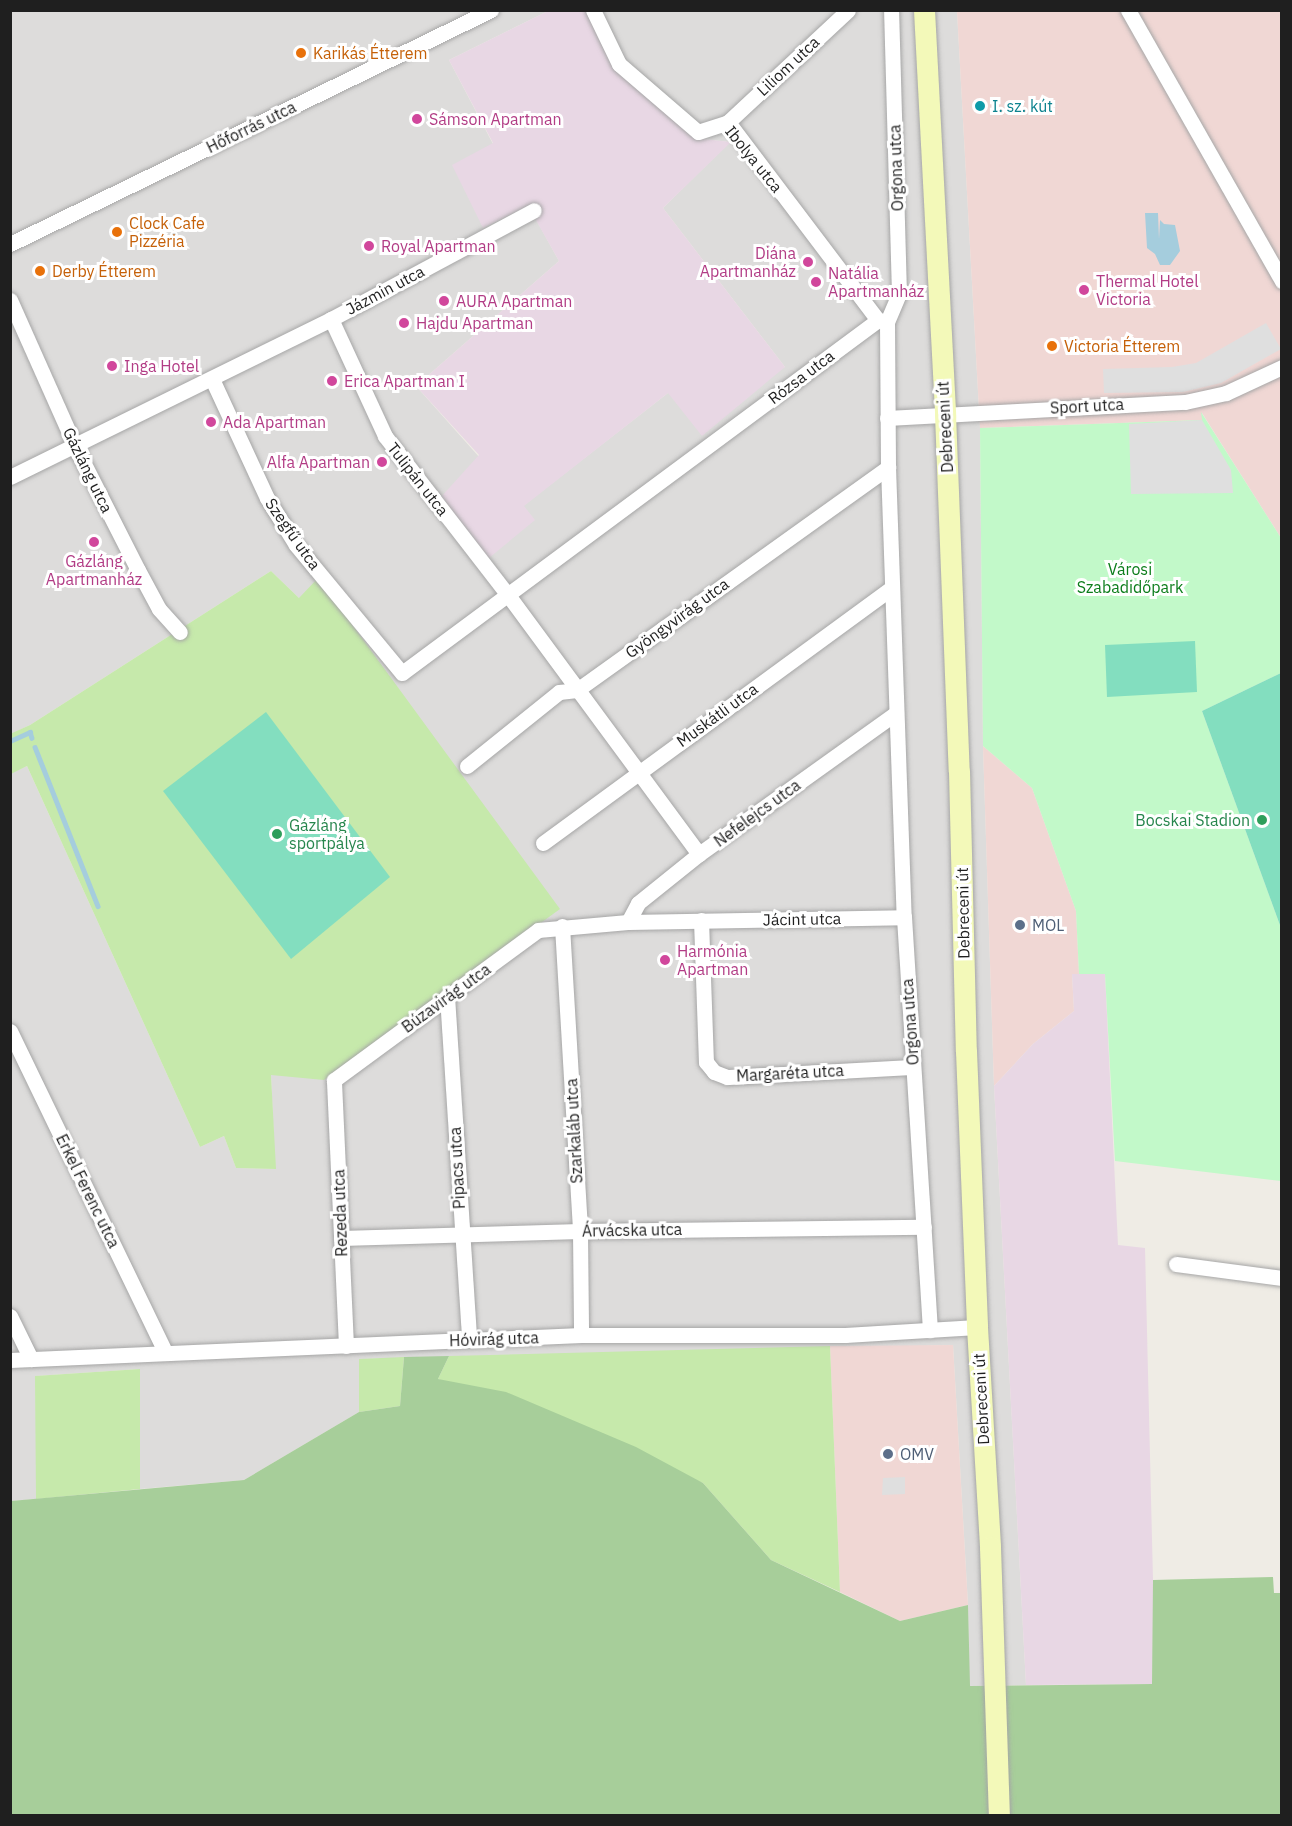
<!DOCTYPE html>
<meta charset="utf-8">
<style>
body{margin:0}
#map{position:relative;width:1292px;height:1826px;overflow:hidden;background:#efece5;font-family:"IBM Plex Sans",sans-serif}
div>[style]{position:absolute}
.residential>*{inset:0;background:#dddcdb}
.commercial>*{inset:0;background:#f0d7d4}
.industrial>*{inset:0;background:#e8d7e4}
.grass>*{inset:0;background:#c6e9ab}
.forest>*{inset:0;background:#a7ce9a}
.park>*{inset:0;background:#c2f9c9}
.pitch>*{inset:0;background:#83debf}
.parking>*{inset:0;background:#dfdfdf}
.water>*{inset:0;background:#a5cddd}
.stream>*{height:4.5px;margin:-2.25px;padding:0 2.25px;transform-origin:2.25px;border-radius:2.25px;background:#a5cddd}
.roads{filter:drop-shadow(0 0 2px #a6a6a6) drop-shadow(0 0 2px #a6a6a6)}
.street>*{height:15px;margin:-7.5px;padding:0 7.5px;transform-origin:7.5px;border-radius:7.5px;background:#fff}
.secondary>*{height:21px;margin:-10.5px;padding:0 10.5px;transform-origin:10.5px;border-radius:10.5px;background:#f3f9b9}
.dots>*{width:16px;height:16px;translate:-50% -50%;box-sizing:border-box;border:3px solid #fff;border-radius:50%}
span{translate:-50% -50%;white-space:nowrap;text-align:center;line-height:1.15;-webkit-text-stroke:6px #fff;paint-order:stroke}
.food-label{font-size:16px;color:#c56008}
.left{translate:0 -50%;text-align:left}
.street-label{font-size:16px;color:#1f1f1f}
.culture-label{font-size:16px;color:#0d838f}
.hotel-label{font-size:16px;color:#b23c85}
.right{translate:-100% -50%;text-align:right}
.park-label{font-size:16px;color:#0c7d1b}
.leisure-label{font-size:16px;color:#27864d}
.service-label{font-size:16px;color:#4e5e75}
.frame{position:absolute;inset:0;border:12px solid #1f1f1f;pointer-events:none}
</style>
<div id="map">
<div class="residential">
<div style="clip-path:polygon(11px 11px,548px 11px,449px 60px,493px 144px,483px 228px,528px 205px,559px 261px,416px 386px,535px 520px,523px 506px,668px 393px,785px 367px,663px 208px,730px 142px,694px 138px,613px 63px,588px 11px,957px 11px,980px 428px,983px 746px,994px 1086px,1026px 1685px,969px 1686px,968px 1605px,953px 1345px,360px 1359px,359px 1412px,244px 1480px,140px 1489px,140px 1369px,36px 1376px,36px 1499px,11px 1501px,10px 774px,27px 766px,200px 1147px,224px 1136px,236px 1168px,275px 1169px,271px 1074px,299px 598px,271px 571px,30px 725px,11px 734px)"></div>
</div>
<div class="commercial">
<div style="clip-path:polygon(957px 11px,1281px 11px,1281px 538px,1202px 413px,1202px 420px,980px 428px)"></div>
<div style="clip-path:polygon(983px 746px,1032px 788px,1076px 911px,1079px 974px,1072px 974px,1074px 1011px,1033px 1044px,994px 1086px)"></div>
<div style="clip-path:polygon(953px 1345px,968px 1605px,900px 1621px,840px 1592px,830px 1346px)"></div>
</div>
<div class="industrial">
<div style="clip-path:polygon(548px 11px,588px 11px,613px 63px,694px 138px,731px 142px,663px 208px,785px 367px,702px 436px,668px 393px,524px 506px,535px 520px,489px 558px,441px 497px,479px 455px,416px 386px,559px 261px,528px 206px,483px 228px,452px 165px,493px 143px,449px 60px)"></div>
<div style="clip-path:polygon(1072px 974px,1105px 974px,1118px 1245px,1145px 1248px,1153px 1580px,1153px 1684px,1026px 1685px,994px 1086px,1033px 1044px,1074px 1011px)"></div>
</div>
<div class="grass">
<div style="clip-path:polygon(271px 571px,299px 598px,318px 578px,560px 909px,324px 1080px,271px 1075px,276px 1169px,236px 1168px,224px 1136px,200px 1147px,27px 766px,11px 774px,10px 734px,30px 725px)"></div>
<div style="clip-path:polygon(830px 1346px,840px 1592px,771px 1560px,703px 1483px,438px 1379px,449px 1356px)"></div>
<div style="clip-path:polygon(404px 1357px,400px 1406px,359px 1412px,359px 1359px)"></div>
<div style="clip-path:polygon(140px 1369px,140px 1489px,36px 1499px,35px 1376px)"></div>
</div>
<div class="forest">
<div style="clip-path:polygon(449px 1356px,438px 1379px,506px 1392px,636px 1447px,703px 1483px,771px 1560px,900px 1621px,968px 1605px,970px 1686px,1152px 1684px,1153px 1580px,1273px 1577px,1274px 1593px,1281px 1593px,1281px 1815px,11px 1816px,11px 1501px,244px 1480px,359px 1412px,400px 1406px,404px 1357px)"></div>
</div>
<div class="park">
<div style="clip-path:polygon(1201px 412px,1281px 538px,1281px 673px,1202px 711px,1281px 928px,1281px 1181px,1115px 1161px,1105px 974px,1079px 974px,1076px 911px,1032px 788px,983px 746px,980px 428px,1202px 420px)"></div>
</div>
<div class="pitch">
<div style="clip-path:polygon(1195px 641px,1197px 692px,1107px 697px,1105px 645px)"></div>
<div style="clip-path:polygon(1281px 673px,1281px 928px,1202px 711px)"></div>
<div style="clip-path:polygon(266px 712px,390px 877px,291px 959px,163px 791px)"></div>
</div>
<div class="parking">
<div style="clip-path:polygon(1266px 323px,1281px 349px,1221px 383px,1183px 392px,1104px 393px,1103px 369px,1172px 367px,1196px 363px)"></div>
<div style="clip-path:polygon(1202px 420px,1231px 470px,1233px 493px,1131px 494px,1129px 424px)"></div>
<div style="clip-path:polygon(905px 1477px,905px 1494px,882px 1495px,883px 1478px)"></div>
</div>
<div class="water">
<div style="clip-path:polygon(1145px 213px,1158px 213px,1159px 239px,1160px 220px,1164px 224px,1175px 225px,1180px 251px,1170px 265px,1160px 265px,1155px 254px,1147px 248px)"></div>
</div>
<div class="stream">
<div style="left:10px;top:741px;width:22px;rotate:-24deg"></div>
<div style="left:30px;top:732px;width:6px;rotate:72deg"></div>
<div style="left:35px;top:747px;width:171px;rotate:68.4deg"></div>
</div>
<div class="roads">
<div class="street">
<div style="left:593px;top:10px;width:60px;rotate:64.3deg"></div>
<div style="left:619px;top:64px;width:104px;rotate:40.7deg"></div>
<div style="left:698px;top:132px;width:32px;rotate:-18deg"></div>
<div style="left:728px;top:122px;width:164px;rotate:-43deg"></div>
<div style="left:1128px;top:10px;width:312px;rotate:60.4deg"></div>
<div style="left:728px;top:122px;width:248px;rotate:52.9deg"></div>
<div style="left:10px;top:244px;width:535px;rotate:-25.94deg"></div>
<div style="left:10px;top:300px;width:160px;rotate:66deg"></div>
<div style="left:75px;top:446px;width:139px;rotate:63.1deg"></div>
<div style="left:138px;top:570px;width:44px;rotate:61.7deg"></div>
<div style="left:159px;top:609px;width:31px;rotate:48deg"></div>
<div style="left:331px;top:319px;width:230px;rotate:-28.2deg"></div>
<div style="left:887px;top:322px;width:30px;rotate:-67deg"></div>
<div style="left:899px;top:294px;width:284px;rotate:-91.6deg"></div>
<div style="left:212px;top:379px;width:131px;rotate:65.2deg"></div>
<div style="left:267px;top:498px;width:55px;rotate:58.3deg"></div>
<div style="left:296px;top:545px;width:166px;rotate:50.4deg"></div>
<div style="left:402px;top:673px;width:593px;rotate:-36.56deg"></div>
<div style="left:878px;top:320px;width:9px;rotate:13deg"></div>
<div style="left:887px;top:322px;width:145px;rotate:89.6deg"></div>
<div style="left:888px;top:467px;width:450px;rotate:88deg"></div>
<div style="left:904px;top:917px;width:414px;rotate:86.4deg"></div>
<div style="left:887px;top:418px;width:298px;rotate:-3.1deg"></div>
<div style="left:1185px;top:402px;width:42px;rotate:-12.4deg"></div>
<div style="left:1226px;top:393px;width:62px;rotate:-24.9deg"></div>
<div style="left:10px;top:477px;width:358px;rotate:-26.2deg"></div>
<div style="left:331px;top:319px;width:129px;rotate:65.2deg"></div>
<div style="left:385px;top:436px;width:201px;rotate:52.3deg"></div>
<div style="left:508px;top:595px;width:322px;rotate:53.6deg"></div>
<div style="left:467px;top:766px;width:118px;rotate:-38.8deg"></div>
<div style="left:559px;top:692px;width:18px;rotate:-6deg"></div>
<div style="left:577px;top:690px;width:383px;rotate:-35.6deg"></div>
<div style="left:543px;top:843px;width:432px;rotate:-36.2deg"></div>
<div style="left:701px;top:920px;width:142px;rotate:88deg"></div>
<div style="left:706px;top:1062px;width:13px;rotate:51deg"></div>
<div style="left:714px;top:1072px;width:14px;rotate:21deg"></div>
<div style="left:727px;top:1077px;width:186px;rotate:-3.1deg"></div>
<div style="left:628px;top:922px;width:21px;rotate:-62deg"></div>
<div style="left:638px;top:903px;width:78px;rotate:-38.8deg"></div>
<div style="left:699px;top:854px;width:242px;rotate:-35.6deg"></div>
<div style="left:562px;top:926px;width:306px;rotate:86.6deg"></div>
<div style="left:580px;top:1231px;width:104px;rotate:89.4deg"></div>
<div style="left:447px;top:996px;width:344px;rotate:86.3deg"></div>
<div style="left:10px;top:1031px;width:356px;rotate:64.2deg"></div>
<div style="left:341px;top:1238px;width:239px;rotate:-1.7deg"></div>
<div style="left:580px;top:1231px;width:344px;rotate:-0.7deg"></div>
<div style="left:1176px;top:1264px;width:107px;rotate:7.5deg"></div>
<div style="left:10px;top:1316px;width:48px;rotate:64deg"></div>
<div style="left:346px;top:1346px;width:266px;rotate:-92.6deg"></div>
<div style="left:334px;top:1080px;width:253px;rotate:-36.3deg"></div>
<div style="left:538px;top:930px;width:90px;rotate:-5.1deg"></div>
<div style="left:628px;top:922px;width:276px;rotate:-1deg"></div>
<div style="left:10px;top:1360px;width:572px;rotate:-2.51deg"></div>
<div style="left:581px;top:1335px;width:264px"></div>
<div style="left:845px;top:1335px;width:132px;rotate:-3.5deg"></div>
</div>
<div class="secondary">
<div style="left:924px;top:10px;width:405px;rotate:87deg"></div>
<div style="left:945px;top:414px;width:357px;rotate:87.8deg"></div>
<div style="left:959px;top:771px;width:280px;rotate:88.6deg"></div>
<div style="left:966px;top:1051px;width:276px;rotate:87.7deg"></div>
<div style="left:977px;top:1327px;width:220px;rotate:86.6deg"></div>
<div style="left:990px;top:1547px;width:269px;rotate:88.1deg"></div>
</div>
</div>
<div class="dots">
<div style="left:301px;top:53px;background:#e8710a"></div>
<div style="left:980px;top:106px;background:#0f9aa8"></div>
<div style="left:417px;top:119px;background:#d1479c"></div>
<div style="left:117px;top:232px;background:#e8710a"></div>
<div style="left:369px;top:246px;background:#d1479c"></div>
<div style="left:808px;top:262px;background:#d1479c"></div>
<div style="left:40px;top:271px;background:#e8710a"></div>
<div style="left:816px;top:282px;background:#d1479c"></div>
<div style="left:1084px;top:290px;background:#d1479c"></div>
<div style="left:444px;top:301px;background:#d1479c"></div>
<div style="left:404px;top:323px;background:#d1479c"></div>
<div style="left:1052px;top:346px;background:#e8710a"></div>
<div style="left:112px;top:366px;background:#d1479c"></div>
<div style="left:332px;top:381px;background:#d1479c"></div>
<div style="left:211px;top:422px;background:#d1479c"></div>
<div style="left:382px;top:462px;background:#d1479c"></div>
<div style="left:94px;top:542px;background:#d1479c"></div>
<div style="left:1262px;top:820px;background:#2e9e5b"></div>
<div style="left:277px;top:834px;background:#2e9e5b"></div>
<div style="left:1020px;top:925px;background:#5c6f8a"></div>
<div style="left:665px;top:960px;background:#d1479c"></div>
<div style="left:888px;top:1454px;background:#5c6f8a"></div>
</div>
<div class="food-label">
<span class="left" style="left:313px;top:53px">Karikás Étterem</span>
<span class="left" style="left:129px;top:232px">Clock Cafe<br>Pizzéria</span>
<span class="left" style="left:52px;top:271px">Derby Étterem</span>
<span class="left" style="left:1064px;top:346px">Victoria Étterem</span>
</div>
<div class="street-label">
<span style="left:788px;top:66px;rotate:-43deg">Liliom utca</span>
<span style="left:251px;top:127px;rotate:-26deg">Hőforrás utca</span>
<span style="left:754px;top:159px;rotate:51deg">Ibolya utca</span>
<span style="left:896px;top:168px;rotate:-92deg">Orgona utca</span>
<span style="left:385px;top:290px;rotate:-28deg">Jázmin utca</span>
<span style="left:801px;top:377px;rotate:-37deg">Rózsa utca</span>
<span style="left:1087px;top:406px;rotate:-3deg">Sport utca</span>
<span style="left:945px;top:427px;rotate:-93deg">Debreceni út</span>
<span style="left:88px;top:470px;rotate:64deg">Gázláng utca</span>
<span style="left:418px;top:479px;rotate:52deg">Tulipán utca</span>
<span style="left:293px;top:534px;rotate:55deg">Szegfű utca</span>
<span style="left:677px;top:618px;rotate:-36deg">Gyöngyvirág utca</span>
<span style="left:717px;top:715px;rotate:-36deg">Muskátli utca</span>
<span style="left:757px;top:813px;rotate:-36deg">Nefelejcs utca</span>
<span style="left:963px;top:913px;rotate:-91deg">Debreceni út</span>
<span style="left:802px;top:919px;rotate:-1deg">Jácint utca</span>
<span style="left:446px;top:998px;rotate:-36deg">Búzavirág utca</span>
<span style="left:910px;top:1022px;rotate:-94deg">Orgona utca</span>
<span style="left:790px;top:1073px;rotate:-3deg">Margaréta utca</span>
<span style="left:574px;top:1131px;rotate:-93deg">Szarkaláb utca</span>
<span style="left:457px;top:1168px;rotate:-93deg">Pipacs utca</span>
<span style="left:88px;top:1191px;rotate:64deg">Erkel Ferenc utca</span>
<span style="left:340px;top:1213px;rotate:-92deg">Rezeda utca</span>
<span style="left:632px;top:1230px;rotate:-1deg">Árvácska utca</span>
<span style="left:494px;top:1339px;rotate:-2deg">Hóvirág utca</span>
<span style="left:981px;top:1399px;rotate:-93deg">Debreceni út</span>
</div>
<div class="culture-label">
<span class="left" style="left:992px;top:106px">I. sz. kút</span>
</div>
<div class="hotel-label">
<span class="left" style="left:429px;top:119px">Sámson Apartman</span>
<span class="left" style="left:381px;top:246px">Royal Apartman</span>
<span class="right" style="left:796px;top:262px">Diána<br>Apartmanház</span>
<span class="left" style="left:828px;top:282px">Natália<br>Apartmanház</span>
<span class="left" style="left:1096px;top:290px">Thermal Hotel<br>Victoria</span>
<span class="left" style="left:456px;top:301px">AURA Apartman</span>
<span class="left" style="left:416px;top:323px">Hajdu Apartman</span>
<span class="left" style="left:124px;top:366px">Inga Hotel</span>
<span class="left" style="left:344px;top:381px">Erica Apartman I</span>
<span class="left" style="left:223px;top:422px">Ada Apartman</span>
<span class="right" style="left:370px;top:462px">Alfa Apartman</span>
<span style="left:94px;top:570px">Gázláng<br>Apartmanház</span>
<span class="left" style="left:677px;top:960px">Harmónia<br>Apartman</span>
</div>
<div class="park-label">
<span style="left:1130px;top:578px">Városi<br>Szabadidőpark</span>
</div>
<div class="leisure-label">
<span class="right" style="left:1250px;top:820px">Bocskai Stadion</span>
<span class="left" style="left:289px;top:834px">Gázláng<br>sportpálya</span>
</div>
<div class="service-label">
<span class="left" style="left:1032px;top:925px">MOL</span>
<span class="left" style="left:900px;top:1454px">OMV</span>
</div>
<div class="frame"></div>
</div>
